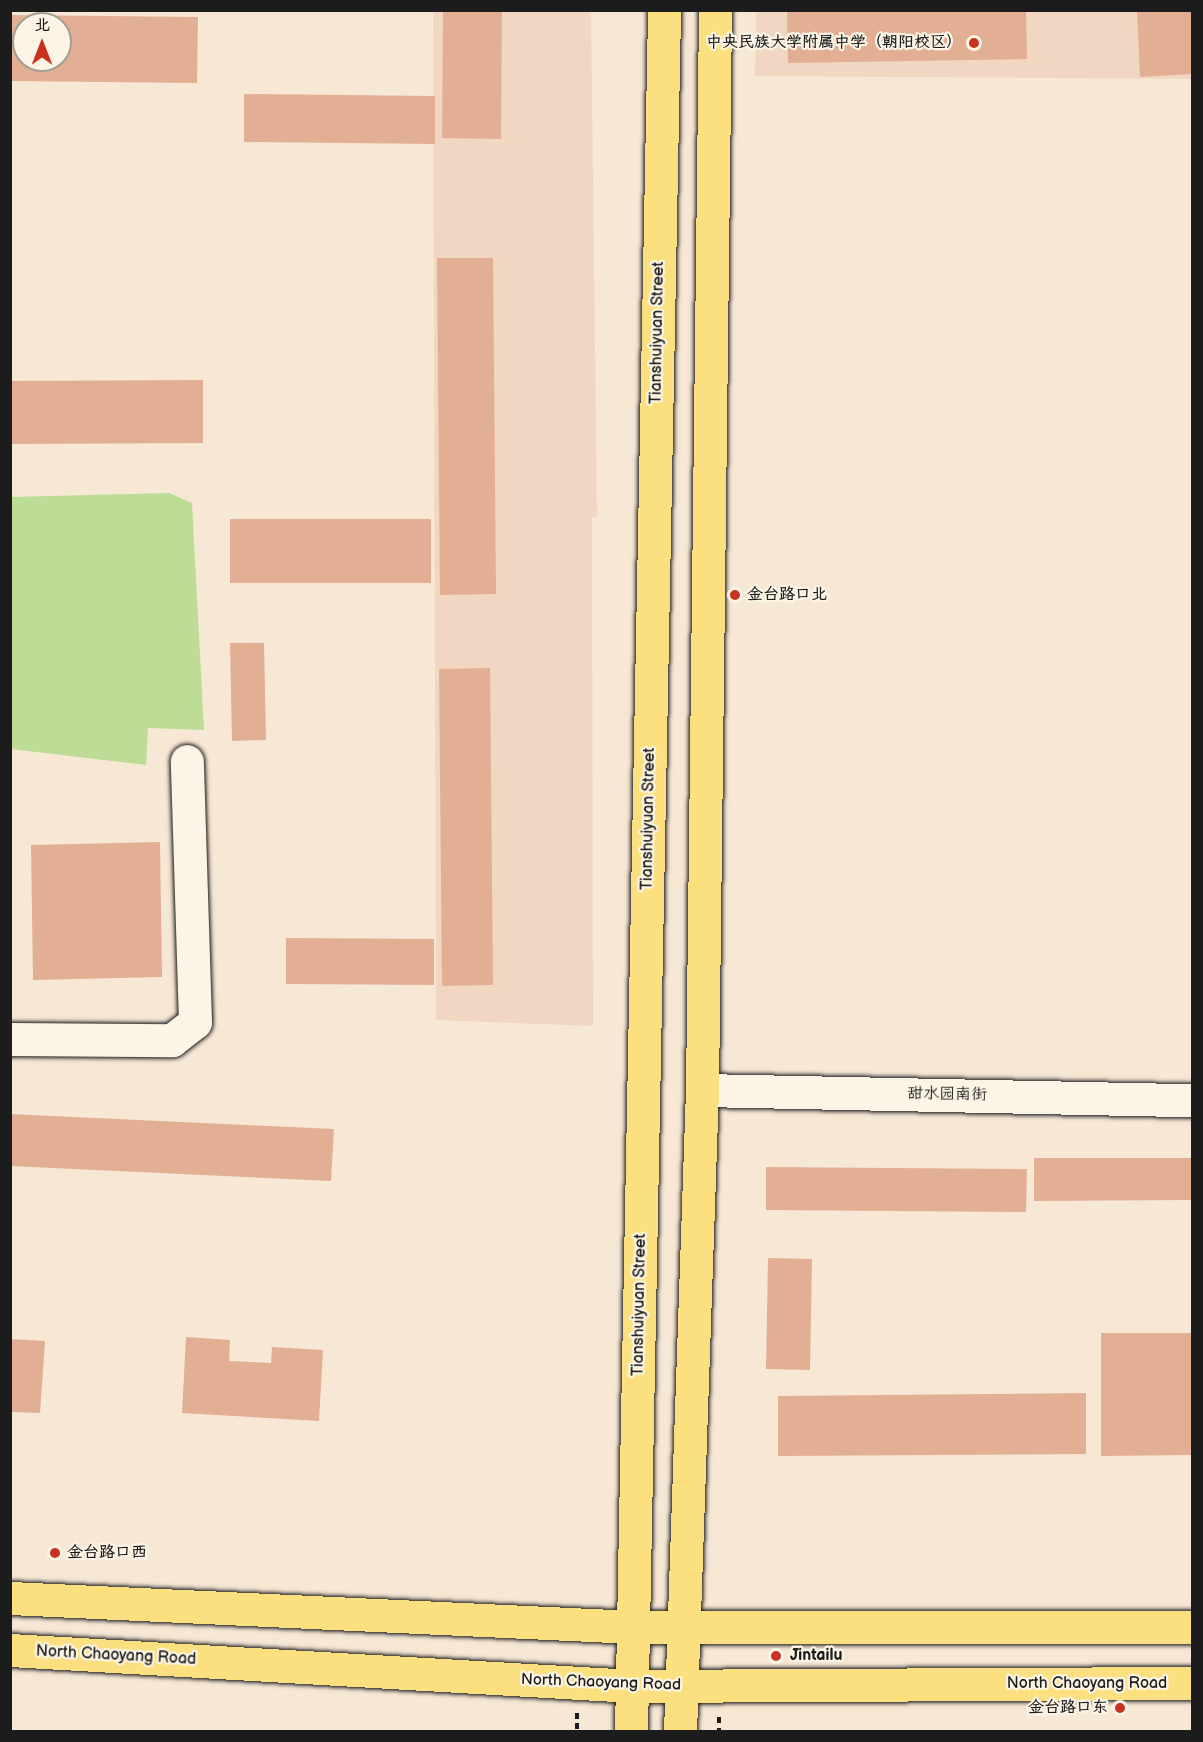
<!DOCTYPE html>
<meta charset="utf-8">
<style>
body{margin:0}
#map{position:relative;width:1203px;height:1742px;overflow:hidden;background:#f7e7d5;font-family:"Balsamiq Sans","LXGW WenKai TC",sans-serif}
div>[style]{position:absolute}
.built>*{inset:0;background:#f1d6c2}
.green>*{inset:0;background:#bddc95}
.building>*{inset:0;background:#e2af95}
.path>*{height:4px;margin-top:-2px;transform-origin:0;background:repeating-linear-gradient(90deg,#1c1c1c 0 6px,transparent 0 10.5px)}
.roads{filter:drop-shadow(0 0 2px #1c1c1c) drop-shadow(0 0 2px #1c1c1c)}
.minor>*{height:33px;margin:-16.5px;padding:0 16.5px;transform-origin:16.5px;border-radius:16.5px;background:#fcf5e5}
.major>*{height:33px;margin:-16.5px;padding:0 16.5px;transform-origin:16.5px;border-radius:16.5px;background:#fce080}
.dots>*{width:16px;height:16px;translate:-50% -50%;box-sizing:border-box;border:3px solid #fcf5e5;border-radius:50%}
span{translate:-50% -50%;white-space:nowrap;text-align:center;line-height:1.15;-webkit-text-stroke:4.5px #fcf5e5;paint-order:stroke}
.poi-label{font-size:16px;color:#1c1c1c;font-weight:700}
.right{translate:-100% -50%;text-align:right}
.left{translate:0 -50%;text-align:left}
.street-label{font-size:16px;color:#1c1c1c}
.frame{position:absolute;inset:0;border:12px solid #1c1c1c;pointer-events:none}
.north{position:absolute;left:12px;top:12px;width:60px;height:60px;box-sizing:border-box;background:#fcf5e5;border:2px solid #a29e95;border-radius:50%;rotate:0deg;font-size:16px;font-weight:700;line-height:24px;text-align:center;color:#1c1c1c}
.north::after{content:'';display:block;margin:auto;width:21px;height:27px;background:#c8321e;clip-path:polygon(50% 0,100% 100%,50% 72%,0 100%)}
</style>
<div id="map">
<div class="built">
<div style="clip-path:polygon(433px 11px,591px 11px,597px 517px,592px 517px,593px 1026px,436px 1020px)"></div>
<div style="clip-path:polygon(756px 11px,1192px 11px,1192px 79px,755px 76px)"></div>
</div>
<div class="green">
<div style="clip-path:polygon(169px 493px,192px 503px,204px 730px,148px 728px,146px 765px,11px 749px,11px 497px)"></div>
</div>
<div class="building">
<div style="clip-path:polygon(443px 10px,502px 10px,501px 139px,442px 138px)"></div>
<div style="clip-path:polygon(787px 10px,1026px 10px,1027px 59px,788px 63px)"></div>
<div style="clip-path:polygon(1137px 10px,1192px 10px,1192px 74px,1140px 77px)"></div>
<div style="clip-path:polygon(evenodd,10px 15px,198px 17px,197px 83px,10px 81px,10px 15px,24px 24px,60px 24px,60px 60px,24px 60px,24px 24px)"></div>
<div style="clip-path:polygon(244px 94px,435px 96px,435px 144px,244px 142px)"></div>
<div style="clip-path:polygon(437px 258px,493px 258px,496px 594px,440px 595px)"></div>
<div style="clip-path:polygon(203px 380px,203px 443px,10px 444px,10px 381px)"></div>
<div style="clip-path:polygon(230px 519px,431px 519px,431px 583px,230px 583px)"></div>
<div style="clip-path:polygon(230px 643px,264px 643px,266px 740px,232px 741px)"></div>
<div style="clip-path:polygon(490px 668px,493px 985px,442px 986px,439px 669px)"></div>
<div style="clip-path:polygon(160px 842px,162px 977px,33px 980px,31px 845px)"></div>
<div style="clip-path:polygon(286px 938px,434px 939px,434px 985px,286px 984px)"></div>
<div style="clip-path:polygon(10px 1114px,334px 1129px,331px 1181px,10px 1166px)"></div>
<div style="clip-path:polygon(1034px 1158px,1192px 1158px,1192px 1200px,1034px 1201px)"></div>
<div style="clip-path:polygon(766px 1167px,1027px 1169px,1026px 1212px,766px 1210px)"></div>
<div style="clip-path:polygon(768px 1258px,812px 1259px,810px 1370px,766px 1369px)"></div>
<div style="clip-path:polygon(1101px 1333px,1192px 1333px,1192px 1455px,1101px 1456px)"></div>
<div style="clip-path:polygon(186px 1337px,230px 1340px,229px 1361px,271px 1363px,272px 1347px,323px 1350px,319px 1421px,182px 1413px)"></div>
<div style="clip-path:polygon(10px 1339px,45px 1341px,40px 1413px,10px 1412px)"></div>
<div style="clip-path:polygon(1086px 1393px,1086px 1454px,778px 1456px,778px 1396px)"></div>
</div>
<div class="path">
<div style="left:577px;top:1713px;width:19px;rotate:90deg"></div>
<div style="left:719px;top:1717px;width:15px;rotate:90deg"></div>
</div>
<div class="roads">
<div class="minor">
<div style="left:10px;top:1039px;width:162px;rotate:0.4deg"></div>
<div style="left:172px;top:1040px;width:29px;rotate:-38deg"></div>
<div style="left:195px;top:1022px;width:261px;rotate:-91.8deg"></div>
<div style="left:702px;top:1090px;width:490px;rotate:1.2deg"></div>
</div>
<div class="major">
<div style="left:10px;top:1598px;width:625px;rotate:2.66deg"></div>
<div style="left:634px;top:1627px;width:558px"></div>
<div style="left:10px;top:1650px;width:623px;rotate:3.31deg"></div>
<div style="left:632px;top:1686px;width:560px;rotate:-0.31deg"></div>
<div style="left:631px;top:1732px;width:1722px;rotate:-88.9deg"></div>
<div style="left:680px;top:1732px;width:642px;rotate:-88.04deg"></div>
<div style="left:702px;top:1090px;width:1080px;rotate:-89.31deg"></div>
</div>
</div>
<div class="dots">
<div style="left:974px;top:43px;background:#c8321e"></div>
<div style="left:735px;top:595px;background:#c8321e"></div>
<div style="left:55px;top:1553px;background:#c8321e"></div>
<div style="left:776px;top:1656px;background:#c8321e"></div>
<div style="left:1120px;top:1708px;background:#c8321e"></div>
</div>
<div class="poi-label">
<span class="right" style="left:962px;top:43px">中央民族大学附属中学（朝阳校区）</span>
<span class="left" style="left:747px;top:595px">金台路口北</span>
<span class="left" style="left:67px;top:1553px">金台路口西</span>
<span class="left" style="left:790px;top:1656px">Jintailu</span>
<span class="right" style="left:1108px;top:1708px">金台路口东</span>
</div>
<div class="street-label">
<span style="left:658px;top:333px;rotate:-89deg">Tianshuiyuan Street</span>
<span style="left:649px;top:819px;rotate:-89deg">Tianshuiyuan Street</span>
<span style="left:947px;top:1095px;rotate:1deg">甜水园南街</span>
<span style="left:640px;top:1305px;rotate:-89deg">Tianshuiyuan Street</span>
<span style="left:116px;top:1656px;rotate:3deg">North Chaoyang Road</span>
<span style="left:601px;top:1683px;rotate:2deg">North Chaoyang Road</span>
<span style="left:1087px;top:1684px">North Chaoyang Road</span>
</div>
<div class="frame"></div>
<div class="north">北</div>
</div>
